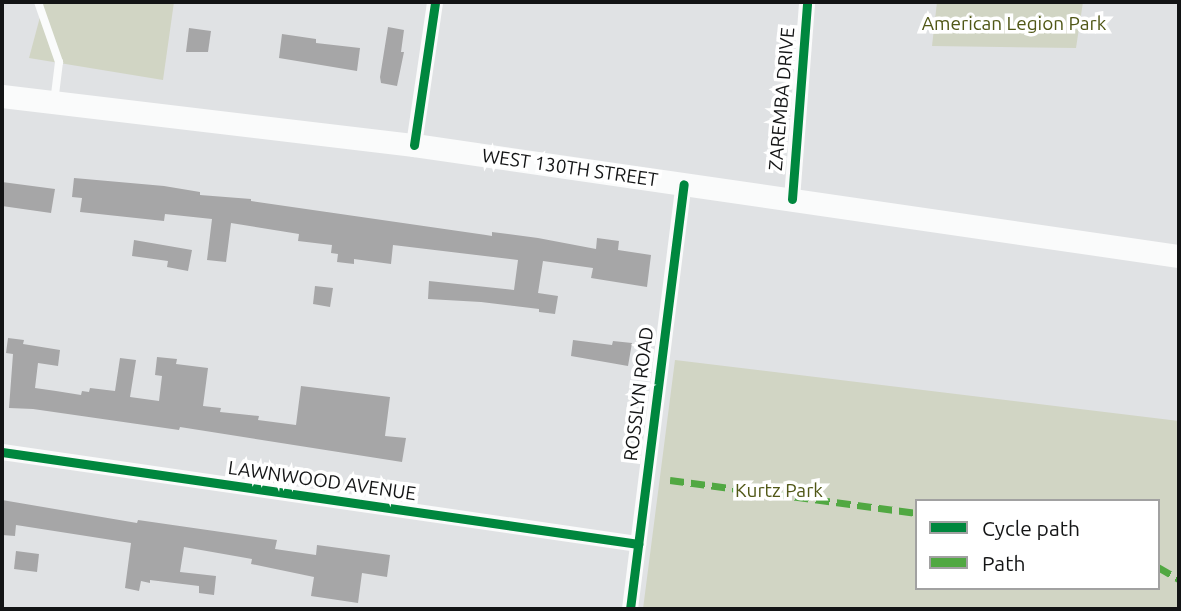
<!DOCTYPE html>
<style>
body{margin:0}
#map{position:relative;width:1181px;height:611px;overflow:hidden;background:#e0e2e4;font-family:Ubuntu,sans-serif}
div>[style]{position:absolute}
.green>*{inset:0;background:#d1d5c4}
.building>*{inset:0;background:#a6a6a7}
.lane>*{height:8px;margin:-4px;padding:0 4px;transform-origin:4px;border-radius:4px;background:#fafbfb}
.street>*{height:16px;margin:-8px;padding:0 8px;transform-origin:8px;border-radius:8px;background:#fafbfb}
.secondary>*{height:23px;margin:-11.5px;padding:0 11.5px;transform-origin:11.5px;border-radius:11.5px;background:#fafbfb}
.quiet>*{height:7px;margin-top:-3.5px;transform-origin:0;background:repeating-linear-gradient(90deg,#51a842 0 14px,transparent 0 21px)}
.cycleway>*{height:9px;margin:-4.5px;padding:0 4.5px;transform-origin:4.5px;border-radius:4.5px;background:#00873e}
span{translate:-50% -50%;white-space:nowrap;text-align:center;line-height:1.15;-webkit-text-stroke:7px #fff;paint-order:stroke}
.park-label{font-size:19px;color:#505716}
.street-label{font-size:19px;color:#131415}
.frame{position:absolute;inset:0;border:4px solid #131415;pointer-events:none}
.legend{position:absolute;left:915px;top:499px;width:245px;height:91px;box-sizing:border-box;background:#fff;border:2px solid #a1a1a1;margin:0;padding:9px 12px;list-style:none;font-size:21px;color:#131415}
.legend li{display:flex;align-items:center;gap:14px;height:35px}
.legend b{width:35px;border:2px solid #a1a1a1}
</style>
<div id="map">
<div class="green">
<div style="clip-path:polygon(44px 2px,174px 2px,163px 80px,29px 58px)"></div>
<div style="clip-path:polygon(937px 2px,1083px 2px,1076px 48px,932px 46px)"></div>
<div style="clip-path:polygon(evenodd,675px 360px,1179px 421px,1179px 609px,643px 609px,675px 360px,917px 501px,1158px 501px,1158px 588px,917px 588px,917px 501px)"></div>
</div>
<div class="building">
<div style="clip-path:polygon(388px 27px,404px 30px,401px 52px,404px 52px,397px 86px,381px 83px,380px 77px)"></div>
<div style="clip-path:polygon(189px 28px,211px 31px,208px 52px,186px 52px)"></div>
<div style="clip-path:polygon(282px 34px,316px 39px,316px 43px,360px 48px,357px 71px,279px 58px)"></div>
<div style="clip-path:polygon(74px 178px,164px 186px,200px 192px,200px 195px,251px 199px,251px 201px,486px 235px,492px 236px,492px 232px,538px 238px,596px 249px,597px 238px,619px 241px,618px 250px,651px 255px,647px 287px,591px 278px,593px 268px,543px 261px,538px 293px,558px 296px,555px 314px,539px 312px,539px 309px,481px 302px,428px 299px,429px 281px,514px 290px,518px 260px,393px 245px,391px 264px,354px 259px,354px 264px,337px 262px,338px 254px,331px 253px,332px 245px,298px 241px,299px 234px,231px 223px,226px 262px,207px 260px,212px 219px,165px 214px,164px 221px,80px 212px,82px 198px,72px 197px)"></div>
<div style="clip-path:polygon(2px 182px,55px 189px,51px 213px,2px 206px)"></div>
<div style="clip-path:polygon(134px 240px,192px 250px,188px 271px,167px 267px,168px 261px,132px 256px)"></div>
<div style="clip-path:polygon(315px 286px,333px 288px,330px 307px,313px 304px)"></div>
<div style="clip-path:polygon(8px 338px,24px 340px,23px 344px,60px 350px,58px 366px,38px 363px,35px 388px,56px 391px,81px 395px,82px 391px,89px 392px,90px 388px,115px 391px,120px 358px,136px 360px,130px 397px,159px 401px,162px 376px,155px 375px,157px 357px,177px 359px,176px 364px,208px 368px,203px 406px,221px 408px,220px 412px,259px 416px,258px 420px,296px 425px,301px 386px,390px 397px,385px 436px,406px 438px,402px 462px,180px 427px,179px 430px,33px 409px,9px 408px,13px 354px,6px 353px)"></div>
<div style="clip-path:polygon(573px 340px,612px 345px,613px 341px,632px 343px,628px 366px,571px 356px)"></div>
<div style="clip-path:polygon(2px 500px,137px 523px,138px 520px,277px 540px,275px 549px,316px 555px,317px 545px,390px 555px,387px 577px,362px 573px,358px 603px,311px 596px,314px 577px,251px 564px,252px 559px,184px 547px,180px 572px,216px 576px,214px 595px,199px 593px,199px 586px,150px 580px,150px 583px,141px 581px,139px 591px,125px 588px,131px 543px,16px 525px,15px 536px,2px 535px)"></div>
<div style="clip-path:polygon(16px 551px,39px 554px,37px 572px,14px 569px)"></div>
</div>
<div class="lane">
<div style="left:38px;top:2px;width:64px;rotate:70.7deg"></div>
<div style="left:59px;top:62px;width:38px;rotate:97deg"></div>
</div>
<div class="street">
<div style="left:414px;top:145px;width:145px;rotate:-81.6deg"></div>
<div style="left:792px;top:199px;width:198px;rotate:-85.6deg"></div>
<div style="left:2px;top:452px;width:643px;rotate:8.23deg"></div>
<div style="left:630px;top:609px;width:428px;rotate:-82.8deg"></div>
</div>
<div class="secondary">
<div style="left:2px;top:96px;width:415px;rotate:6.8deg"></div>
<div style="left:414px;top:145px;width:773px;rotate:8.26deg"></div>
</div>
<div class="quiet">
<div style="left:670px;top:480px;width:249px;rotate:7.6deg"></div>
<div style="left:1158px;top:567px;width:24px;rotate:30deg"></div>
</div>
<div class="cycleway">
<div style="left:414px;top:145px;width:145px;rotate:-81.6deg"></div>
<div style="left:792px;top:199px;width:198px;rotate:-85.6deg"></div>
<div style="left:2px;top:452px;width:643px;rotate:8.23deg"></div>
<div style="left:630px;top:609px;width:428px;rotate:-82.8deg"></div>
</div>
<div class="park-label">
<span style="left:1014px;top:24px">American Legion Park</span>
<span style="left:779px;top:491px">Kurtz Park</span>
</div>
<div class="street-label">
<span style="left:782px;top:99px;rotate:-85deg">ZAREMBA DRIVE</span>
<span style="left:570px;top:168px;rotate:8deg">WEST 130TH STREET</span>
<span style="left:639px;top:394px;rotate:-83deg">ROSSLYN ROAD</span>
<span style="left:322px;top:481px;rotate:8deg">LAWNWOOD AVENUE</span>
</div>
<div class="frame"></div>
<ul class="legend">
<li><b style="height:9px;background:#00873e"></b>Cycle path</li>
<li><b style="height:9px;background:#51a842"></b>Path</li>
</ul>
</div>
